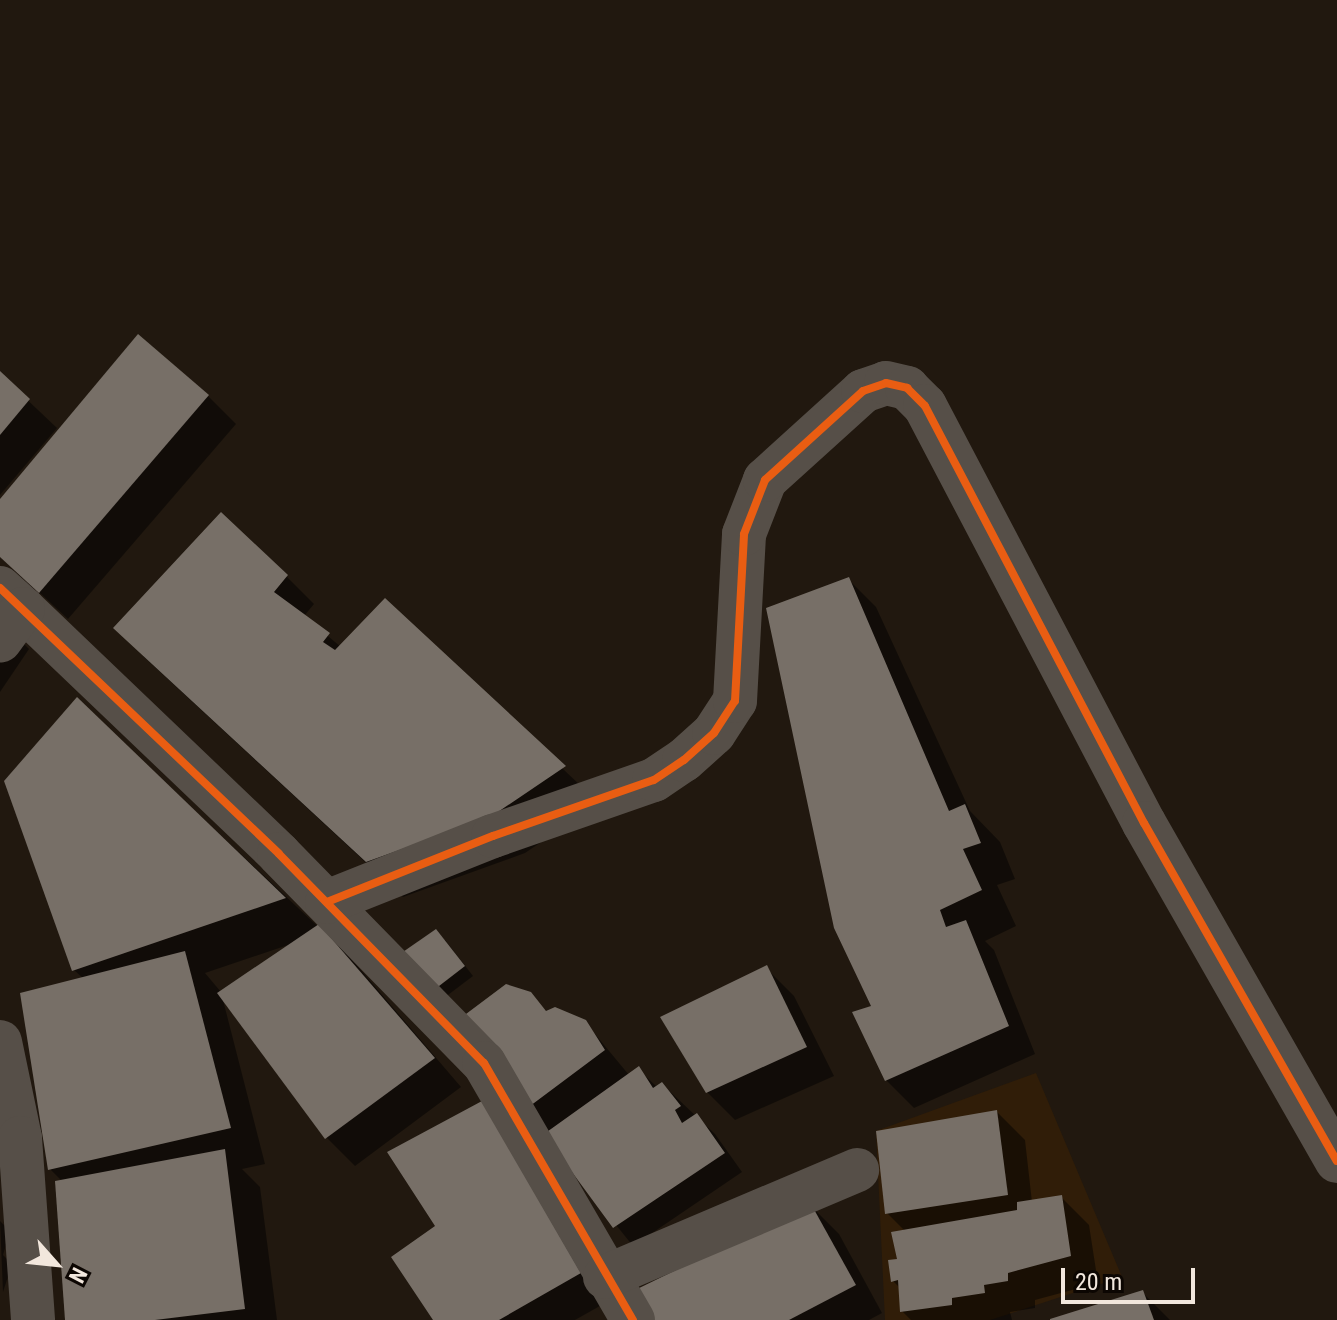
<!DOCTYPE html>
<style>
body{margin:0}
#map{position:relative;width:1337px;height:1320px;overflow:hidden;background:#21180f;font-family:"Roboto Condensed",sans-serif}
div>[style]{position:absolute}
.built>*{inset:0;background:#301d08}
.shadow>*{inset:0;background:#0007}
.building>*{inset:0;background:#776f67}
.minor>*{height:44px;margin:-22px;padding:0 22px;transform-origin:22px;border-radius:22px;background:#564f48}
.tertiary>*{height:44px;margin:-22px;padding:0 22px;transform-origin:22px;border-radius:22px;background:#564f48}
.cycleway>*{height:8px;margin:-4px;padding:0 4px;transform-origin:4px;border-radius:4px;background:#e95d12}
span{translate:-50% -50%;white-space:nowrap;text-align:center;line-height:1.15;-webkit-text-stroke:8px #0c0602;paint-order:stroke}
.north{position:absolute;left:16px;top:1224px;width:80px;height:80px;-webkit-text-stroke:6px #0c0602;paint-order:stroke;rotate:117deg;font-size:22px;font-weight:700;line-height:32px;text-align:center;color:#f2e7dd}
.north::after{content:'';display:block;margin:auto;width:28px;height:36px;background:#f2e7dd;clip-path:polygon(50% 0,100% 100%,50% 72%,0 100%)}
.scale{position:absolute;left:1061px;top:1268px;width:134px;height:36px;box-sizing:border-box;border:4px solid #f2e7dd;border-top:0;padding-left:10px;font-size:24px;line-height:28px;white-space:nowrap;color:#f2e7dd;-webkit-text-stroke:6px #0c0602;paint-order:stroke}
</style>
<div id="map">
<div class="built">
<div style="clip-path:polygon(1036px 1073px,1122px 1277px,990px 1320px,885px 1320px,876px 1131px)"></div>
</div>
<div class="shadow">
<div style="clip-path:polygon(0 374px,57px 428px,0 495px)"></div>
<div style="clip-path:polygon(208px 396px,236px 424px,68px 619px,0 556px,0 502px)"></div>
<div style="clip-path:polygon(286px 576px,314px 604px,304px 616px,341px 647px,385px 601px,599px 803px,525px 853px,403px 897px,143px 656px)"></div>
<div style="clip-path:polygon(848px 579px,876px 607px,970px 811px,1000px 842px,1015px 879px,997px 885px,1016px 926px,985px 941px,994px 950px,1035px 1054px,914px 1108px,886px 1080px,874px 1008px,836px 927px,768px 609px)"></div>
<div style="clip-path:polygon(0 620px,29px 649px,0 692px)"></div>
<div style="clip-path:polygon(evenodd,77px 700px,347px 954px,461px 1087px,355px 1166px,327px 1138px,222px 996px,265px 1164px,242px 1169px,260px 1187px,277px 1320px,67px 1320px,63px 1182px,50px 1169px,84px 979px,74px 970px,77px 700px,291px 944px,221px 992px,205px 973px,291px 944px)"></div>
<div style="clip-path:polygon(445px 940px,473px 976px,440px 1001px,431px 992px)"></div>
<div style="clip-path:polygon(766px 968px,794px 996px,834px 1076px,735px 1120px,707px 1092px)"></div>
<div style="clip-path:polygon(529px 994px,548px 1013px,585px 1022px,629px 1075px,638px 1069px,657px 1087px,662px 1084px,715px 1134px,742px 1172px,633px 1246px,524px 1111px)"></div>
<div style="clip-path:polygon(481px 1103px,607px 1302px,575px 1320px,436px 1320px,438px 1227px)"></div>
<div style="clip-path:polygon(997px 1112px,1025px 1140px,1032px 1202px,1061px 1197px,1089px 1225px,1098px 1283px,1035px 1300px,1035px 1308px,1010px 1312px,1012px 1320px,911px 1320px,902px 1311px,901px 1289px,893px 1281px,905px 1231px,887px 1213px)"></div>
<div style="clip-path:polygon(811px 1206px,839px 1234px,882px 1313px,869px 1320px,649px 1320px)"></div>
<div style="clip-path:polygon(0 1221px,10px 1231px,3px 1255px,12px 1264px,3px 1292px)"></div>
<div style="clip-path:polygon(1142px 1292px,1170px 1320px,1054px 1320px)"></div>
</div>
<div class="building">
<div style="clip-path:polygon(138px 334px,209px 395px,39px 593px,0 557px,0 499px)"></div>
<div style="clip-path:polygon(0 371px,30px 399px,0 435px)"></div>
<div style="clip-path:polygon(221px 512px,288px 575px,274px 592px,330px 633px,323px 642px,335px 650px,385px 598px,566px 766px,489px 818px,366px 862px,113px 628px)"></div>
<div style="clip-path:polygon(849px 577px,949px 811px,965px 804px,981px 843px,963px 849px,982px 890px,940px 910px,946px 927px,966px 920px,1009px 1026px,885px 1081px,852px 1012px,871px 1006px,834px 928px,766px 608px)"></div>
<div style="clip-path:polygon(77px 697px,286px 898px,72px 971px,4px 781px)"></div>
<div style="clip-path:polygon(319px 924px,435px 1058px,325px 1139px,217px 993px)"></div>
<div style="clip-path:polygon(436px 929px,465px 966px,430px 993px,400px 954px)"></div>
<div style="clip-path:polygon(185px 951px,231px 1128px,48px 1170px,20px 993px)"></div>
<div style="clip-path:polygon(767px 965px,807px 1047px,706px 1093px,660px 1017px)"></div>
<div style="clip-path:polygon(506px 984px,531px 992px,546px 1011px,555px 1007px,586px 1020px,605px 1050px,522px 1112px,458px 1020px)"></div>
<div style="clip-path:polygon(639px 1066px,653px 1088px,662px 1082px,681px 1106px,675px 1110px,682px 1123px,697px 1113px,725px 1153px,613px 1228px,544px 1134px)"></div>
<div style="clip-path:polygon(482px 1101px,581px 1273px,499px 1320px,433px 1320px,391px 1257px,435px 1226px,387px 1152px)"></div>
<div style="clip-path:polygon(997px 1110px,1008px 1195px,885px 1214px,876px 1131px)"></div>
<div style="clip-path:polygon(225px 1149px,245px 1309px,155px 1320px,65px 1320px,55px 1181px)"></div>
<div style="clip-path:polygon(1062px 1195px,1071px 1256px,1008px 1273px,1008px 1281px,984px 1285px,985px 1293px,952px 1298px,952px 1305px,900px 1312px,898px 1280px,891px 1282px,888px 1260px,897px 1259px,891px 1232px,1017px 1210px,1017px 1202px)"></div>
<div style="clip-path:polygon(811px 1204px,856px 1285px,789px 1320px,646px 1320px,629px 1293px)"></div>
<div style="clip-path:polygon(1143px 1290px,1154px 1320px,1050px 1320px,1050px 1319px)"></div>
</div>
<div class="minor">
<div style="left:23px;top:609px;width:354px;rotate:43.7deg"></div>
<div style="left:279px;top:854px;width:293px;rotate:45.6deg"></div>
<div style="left:484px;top:1063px;width:297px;rotate:59.9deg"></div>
<div style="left:327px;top:902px;width:179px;rotate:-21.7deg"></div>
<div style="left:493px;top:836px;width:170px;rotate:-19.2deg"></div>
<div style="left:654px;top:780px;width:36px;rotate:-34deg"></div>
<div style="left:684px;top:760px;width:40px;rotate:-42deg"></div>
<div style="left:714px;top:733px;width:38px;rotate:-57deg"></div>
<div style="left:735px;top:701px;width:167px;rotate:-86.9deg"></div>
<div style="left:744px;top:534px;width:58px;rotate:-68.7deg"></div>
<div style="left:765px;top:480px;width:132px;rotate:-42.2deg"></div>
<div style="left:863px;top:391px;width:24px;rotate:-19deg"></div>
<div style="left:886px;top:383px;width:22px;rotate:13deg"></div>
<div style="left:907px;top:388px;width:25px;rotate:45deg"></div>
<div style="left:925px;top:406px;width:471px;rotate:62.3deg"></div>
<div style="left:1144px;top:823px;width:389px;rotate:60.3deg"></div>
<div style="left:605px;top:1277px;width:274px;rotate:-23deg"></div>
</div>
<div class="tertiary">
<div style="left:0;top:588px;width:31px;rotate:42deg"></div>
<div style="left:23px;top:609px;width:39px;rotate:126deg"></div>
<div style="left:0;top:1042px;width:98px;rotate:78.2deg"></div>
<div style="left:20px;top:1138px;width:182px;rotate:85.9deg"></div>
</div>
<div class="cycleway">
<div style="left:0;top:588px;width:385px;rotate:43.6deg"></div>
<div style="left:279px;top:854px;width:293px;rotate:45.6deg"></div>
<div style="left:484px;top:1063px;width:297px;rotate:59.9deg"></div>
<div style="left:327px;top:902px;width:179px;rotate:-21.7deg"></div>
<div style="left:493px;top:836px;width:170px;rotate:-19.2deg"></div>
<div style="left:654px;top:780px;width:36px;rotate:-34deg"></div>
<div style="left:684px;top:760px;width:40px;rotate:-42deg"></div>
<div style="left:714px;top:733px;width:38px;rotate:-57deg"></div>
<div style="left:735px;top:701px;width:167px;rotate:-86.9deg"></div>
<div style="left:744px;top:534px;width:58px;rotate:-68.7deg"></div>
<div style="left:765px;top:480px;width:132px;rotate:-42.2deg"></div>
<div style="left:863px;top:391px;width:24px;rotate:-19deg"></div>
<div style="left:886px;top:383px;width:22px;rotate:13deg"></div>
<div style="left:907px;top:388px;width:25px;rotate:45deg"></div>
<div style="left:925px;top:406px;width:471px;rotate:62.3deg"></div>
<div style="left:1144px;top:823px;width:389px;rotate:60.3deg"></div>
</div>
<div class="north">N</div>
<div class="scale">20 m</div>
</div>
